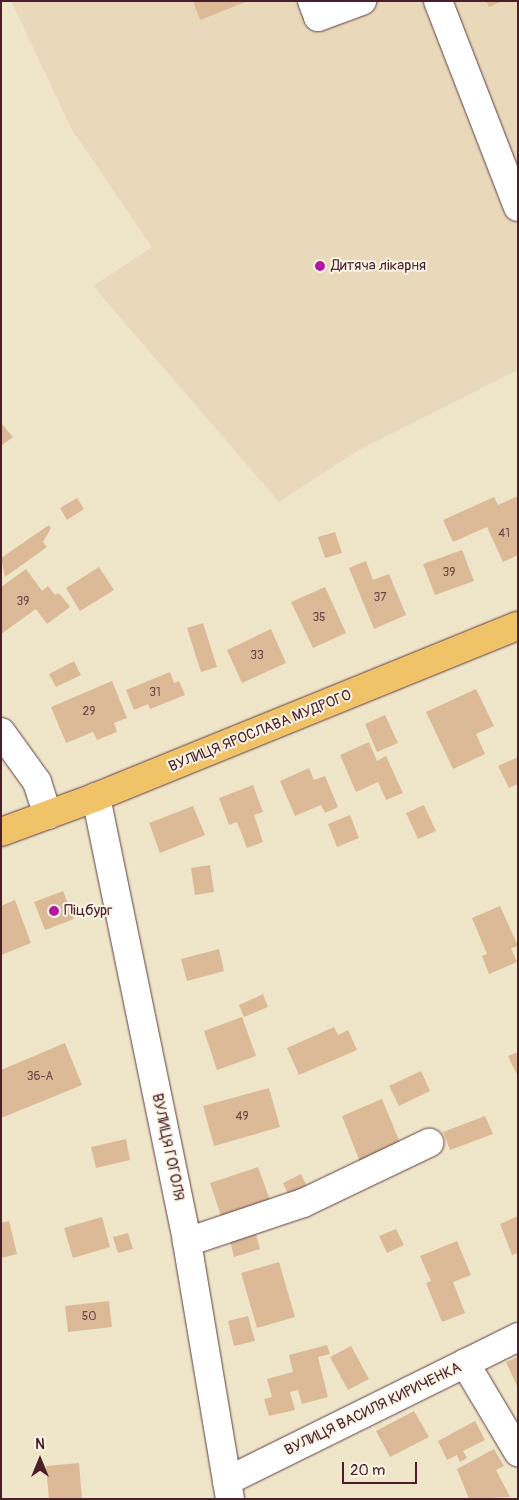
<!DOCTYPE html>
<meta charset="utf-8">
<style>
body{margin:0}
#map{position:relative;width:519px;height:1500px;overflow:hidden;background:#efe6c9;font-family:Pangolin,sans-serif}
div>[style]{position:absolute}
.built>*{inset:0;background:#e9d9ba}
.building>*{inset:0;background:#dcba97}
.roads{filter:drop-shadow(0 0 1px #633d43) drop-shadow(0 0 1px #633d43)}
.minor>*{height:28px;margin:-14px;padding:0 14px;transform-origin:14px;border-radius:14px;background:#fff}
.major>*{height:28px;margin:-14px;padding:0 14px;transform-origin:14px;border-radius:14px;background:#f1c369}
.dots>*{width:14px;height:14px;translate:-50% -50%;box-sizing:border-box;border:2px solid #fcf5e5;border-radius:50%}
span{translate:-50% -50%;white-space:nowrap;text-align:center;line-height:1.15;-webkit-text-stroke:4px #fcf5e5;paint-order:stroke}
.number-label{font-size:12px;color:#6e4646}
.number-label span{-webkit-text-stroke-width:0}
.poi-label{font-size:15px;color:#4a1f2b}
.left{translate:0 -50%;text-align:left}
.street-label{font-size:15px;color:#4a1f2b}
.frame{position:absolute;inset:0;border:2px solid #4a1f2b;pointer-events:none}
.north{position:absolute;left:15px;top:1435px;width:50px;height:50px;-webkit-text-stroke:4px #fcf5e5;paint-order:stroke;rotate:0deg;font-size:14px;font-weight:700;line-height:20px;text-align:center;color:#4a1f2b}
.north::after{content:'';display:block;margin:auto;width:18px;height:22px;background:#4a1f2b;clip-path:polygon(50% 0,100% 100%,50% 72%,0 100%)}
.scale{position:absolute;left:342px;top:1462px;width:75px;height:22px;box-sizing:border-box;border:2px solid #4a1f2b;border-top:0;padding-left:6px;font-size:15px;line-height:18px;white-space:nowrap;color:#4a1f2b;-webkit-text-stroke:4px #fcf5e5;paint-order:stroke}
</style>
<div id="map">
<div class="built">
<div style="clip-path:polygon(11px 1px,518px 1px,518px 370px,359px 450px,279px 502px,93px 286px,152px 247px,72px 130px)"></div>
</div>
<div class="building">
<div style="clip-path:polygon(193px 1px,248px 1px,200px 20px)"></div>
<div style="clip-path:polygon(486px 1px,503px 1px,489px 7px)"></div>
<div style="clip-path:polygon(1px 423px,13px 437px,1px 446px)"></div>
<div style="clip-path:polygon(518px 496px,518px 555px,503px 562px,487px 527px,453px 542px,443px 520px,494px 497px,498px 505px)"></div>
<div style="clip-path:polygon(77px 498px,84px 509px,67px 520px,60px 508px)"></div>
<div style="clip-path:polygon(49px 525px,51px 528px,43px 542px,47px 547px,5px 577px,1px 558px)"></div>
<div style="clip-path:polygon(335px 532px,342px 553px,325px 558px,318px 537px)"></div>
<div style="clip-path:polygon(462px 550px,474px 581px,435px 595px,423px 564px)"></div>
<div style="clip-path:polygon(366px 561px,373px 580px,389px 574px,406px 615px,374px 629px,349px 568px)"></div>
<div style="clip-path:polygon(99px 567px,114px 590px,80px 611px,66px 588px)"></div>
<div style="clip-path:polygon(26px 569px,42px 591px,48px 586px,55px 595px,59px 593px,70px 607px,47px 624px,36px 609px,1px 634px,1px 587px)"></div>
<div style="clip-path:polygon(325px 587px,346px 633px,313px 648px,291px 602px)"></div>
<div style="clip-path:polygon(203px 623px,217px 667px,201px 672px,187px 628px)"></div>
<div style="clip-path:polygon(271px 629px,286px 663px,242px 683px,227px 650px)"></div>
<div style="clip-path:polygon(74px 661px,81px 675px,56px 687px,49px 674px)"></div>
<div style="clip-path:polygon(170px 672px,174px 683px,179px 681px,185px 695px,150px 709px,148px 704px,134px 710px,126px 690px)"></div>
<div style="clip-path:polygon(112px 681px,127px 718px,114px 723px,117px 732px,97px 740px,93px 732px,66px 743px,51px 707px)"></div>
<div style="clip-path:polygon(476px 689px,494px 726px,476px 734px,485px 754px,453px 769px,426px 712px)"></div>
<div style="clip-path:polygon(385px 715px,398px 743px,377px 752px,365px 724px)"></div>
<div style="clip-path:polygon(369px 742px,377px 761px,386px 756px,403px 793px,386px 800px,378px 782px,356px 792px,340px 755px)"></div>
<div style="clip-path:polygon(518px 757px,518px 784px,509px 788px,498px 766px)"></div>
<div style="clip-path:polygon(309px 768px,314px 780px,325px 776px,338px 807px,325px 813px,321px 805px,295px 816px,280px 781px)"></div>
<div style="clip-path:polygon(253px 785px,263px 812px,254px 815px,263px 842px,247px 848px,237px 822px,229px 825px,219px 798px)"></div>
<div style="clip-path:polygon(424px 805px,436px 831px,418px 839px,406px 813px)"></div>
<div style="clip-path:polygon(193px 806px,205px 835px,160px 853px,149px 823px)"></div>
<div style="clip-path:polygon(350px 815px,359px 838px,337px 847px,328px 824px)"></div>
<div style="clip-path:polygon(210px 865px,214px 892px,195px 895px,191px 868px)"></div>
<div style="clip-path:polygon(63px 891px,74px 919px,45px 930px,34px 902px)"></div>
<div style="clip-path:polygon(15px 900px,31px 943px,1px 955px,1px 906px)"></div>
<div style="clip-path:polygon(500px 906px,518px 946px,511px 948px,517px 962px,489px 974px,482px 956px,487px 954px,472px 918px)"></div>
<div style="clip-path:polygon(219px 949px,224px 971px,187px 981px,181px 959px)"></div>
<div style="clip-path:polygon(263px 994px,268px 1007px,244px 1017px,239px 1005px)"></div>
<div style="clip-path:polygon(242px 1017px,256px 1056px,217px 1070px,204px 1031px)"></div>
<div style="clip-path:polygon(334px 1027px,338px 1035px,348px 1030px,357px 1050px,299px 1075px,287px 1048px)"></div>
<div style="clip-path:polygon(65px 1043px,82px 1085px,1px 1118px,1px 1070px)"></div>
<div style="clip-path:polygon(518px 1052px,518px 1077px,508px 1056px)"></div>
<div style="clip-path:polygon(421px 1071px,430px 1091px,399px 1106px,389px 1086px)"></div>
<div style="clip-path:polygon(269px 1088px,280px 1127px,214px 1146px,203px 1106px)"></div>
<div style="clip-path:polygon(382px 1099px,401px 1145px,360px 1162px,342px 1116px)"></div>
<div style="clip-path:polygon(485px 1116px,493px 1134px,450px 1150px,443px 1132px)"></div>
<div style="clip-path:polygon(126px 1139px,130px 1160px,96px 1168px,91px 1147px)"></div>
<div style="clip-path:polygon(258px 1167px,271px 1203px,222px 1219px,210px 1183px)"></div>
<div style="clip-path:polygon(301px 1174px,308px 1189px,290px 1198px,283px 1183px)"></div>
<div style="clip-path:polygon(518px 1216px,518px 1253px,512px 1255px,500px 1224px)"></div>
<div style="clip-path:polygon(102px 1217px,110px 1247px,73px 1258px,64px 1228px)"></div>
<div style="clip-path:polygon(9px 1221px,17px 1254px,1px 1258px,1px 1223px)"></div>
<div style="clip-path:polygon(396px 1229px,404px 1245px,387px 1253px,379px 1236px)"></div>
<div style="clip-path:polygon(255px 1230px,260px 1249px,234px 1257px,229px 1237px)"></div>
<div style="clip-path:polygon(128px 1233px,133px 1249px,118px 1253px,113px 1237px)"></div>
<div style="clip-path:polygon(457px 1241px,471px 1275px,453px 1282px,465px 1313px,442px 1322px,426px 1283px,431px 1281px,420px 1256px)"></div>
<div style="clip-path:polygon(279px 1262px,295px 1317px,257px 1328px,241px 1273px)"></div>
<div style="clip-path:polygon(109px 1301px,112px 1327px,68px 1332px,65px 1306px)"></div>
<div style="clip-path:polygon(248px 1316px,255px 1341px,234px 1346px,228px 1321px)"></div>
<div style="clip-path:polygon(327px 1345px,330px 1354px,318px 1357px,328px 1397px,302px 1404px,298px 1390px,290px 1392px,295px 1410px,269px 1416px,264px 1399px,272px 1397px,267px 1379px,293px 1372px,289px 1355px)"></div>
<div style="clip-path:polygon(351px 1346px,369px 1379px,348px 1390px,330px 1357px)"></div>
<div style="clip-path:polygon(518px 1357px,518px 1388px,506px 1362px)"></div>
<div style="clip-path:polygon(414px 1411px,429px 1437px,390px 1457px,376px 1431px)"></div>
<div style="clip-path:polygon(475px 1421px,485px 1440px,463px 1451px,467px 1458px,460px 1462px,457px 1455px,447px 1460px,438px 1441px)"></div>
<div style="clip-path:polygon(494px 1449px,504px 1466px,496px 1470px,510px 1497px,469px 1499px,457px 1469px)"></div>
<div style="clip-path:polygon(79px 1463px,82px 1499px,49px 1499px,46px 1466px)"></div>
</div>
<div class="roads">
<div class="minor">
<div style="left:312px;top:1px;width:17px;rotate:69deg"></div>
<div style="left:318px;top:17px;width:47px;rotate:-20deg"></div>
<div style="left:438px;top:1px;width:221px;rotate:68.8deg"></div>
<div style="left:1px;top:732px;width:62px;rotate:54.2deg"></div>
<div style="left:37px;top:782px;width:35px;rotate:72deg"></div>
<div style="left:96px;top:797px;width:454px;rotate:78.4deg"></div>
<div style="left:187px;top:1242px;width:261px;rotate:80.5deg"></div>
<div style="left:187px;top:1242px;width:122px;rotate:-18.6deg"></div>
<div style="left:303px;top:1203px;width:140px;rotate:-25.5deg"></div>
<div style="left:465px;top:1363px;width:104px;rotate:59.2deg"></div>
<div style="left:227px;top:1481px;width:325px;rotate:-26.3deg"></div>
</div>
<div class="major">
<div style="left:1px;top:832px;width:101px;rotate:-20.2deg"></div>
<div style="left:96px;top:797px;width:455px;rotate:-22.1deg"></div>
</div>
</div>
<div class="dots">
<div style="left:320px;top:266px;background:#b5179e"></div>
<div style="left:54px;top:911px;background:#b5179e"></div>
</div>
<div class="number-label">
<span style="left:504px;top:534px">41</span>
<span style="left:449px;top:573px">39</span>
<span style="left:380px;top:598px">37</span>
<span style="left:23px;top:602px">39</span>
<span style="left:319px;top:618px">35</span>
<span style="left:257px;top:656px">33</span>
<span style="left:155px;top:693px">31</span>
<span style="left:89px;top:712px">29</span>
<span style="left:40px;top:1077px">36-А</span>
<span style="left:242px;top:1117px">49</span>
<span style="left:89px;top:1317px">50</span>
</div>
<div class="poi-label">
<span class="left" style="left:331px;top:266px">Дитяча лікарня</span>
<span class="left" style="left:64px;top:911px">Піцбург</span>
</div>
<div class="street-label">
<span style="left:260px;top:731px;rotate:-22deg">ВУЛИЦЯ ЯРОСЛАВА МУДРОГО</span>
<span style="left:168px;top:1147px;rotate:78deg">ВУЛИЦЯ ГОГОЛЯ</span>
<span style="left:373px;top:1409px;rotate:-26deg">ВУЛИЦЯ ВАСИЛЯ КИРИЧЕНКА</span>
</div>
<div class="frame"></div>
<div class="north">N</div>
<div class="scale">20 m</div>
</div>
